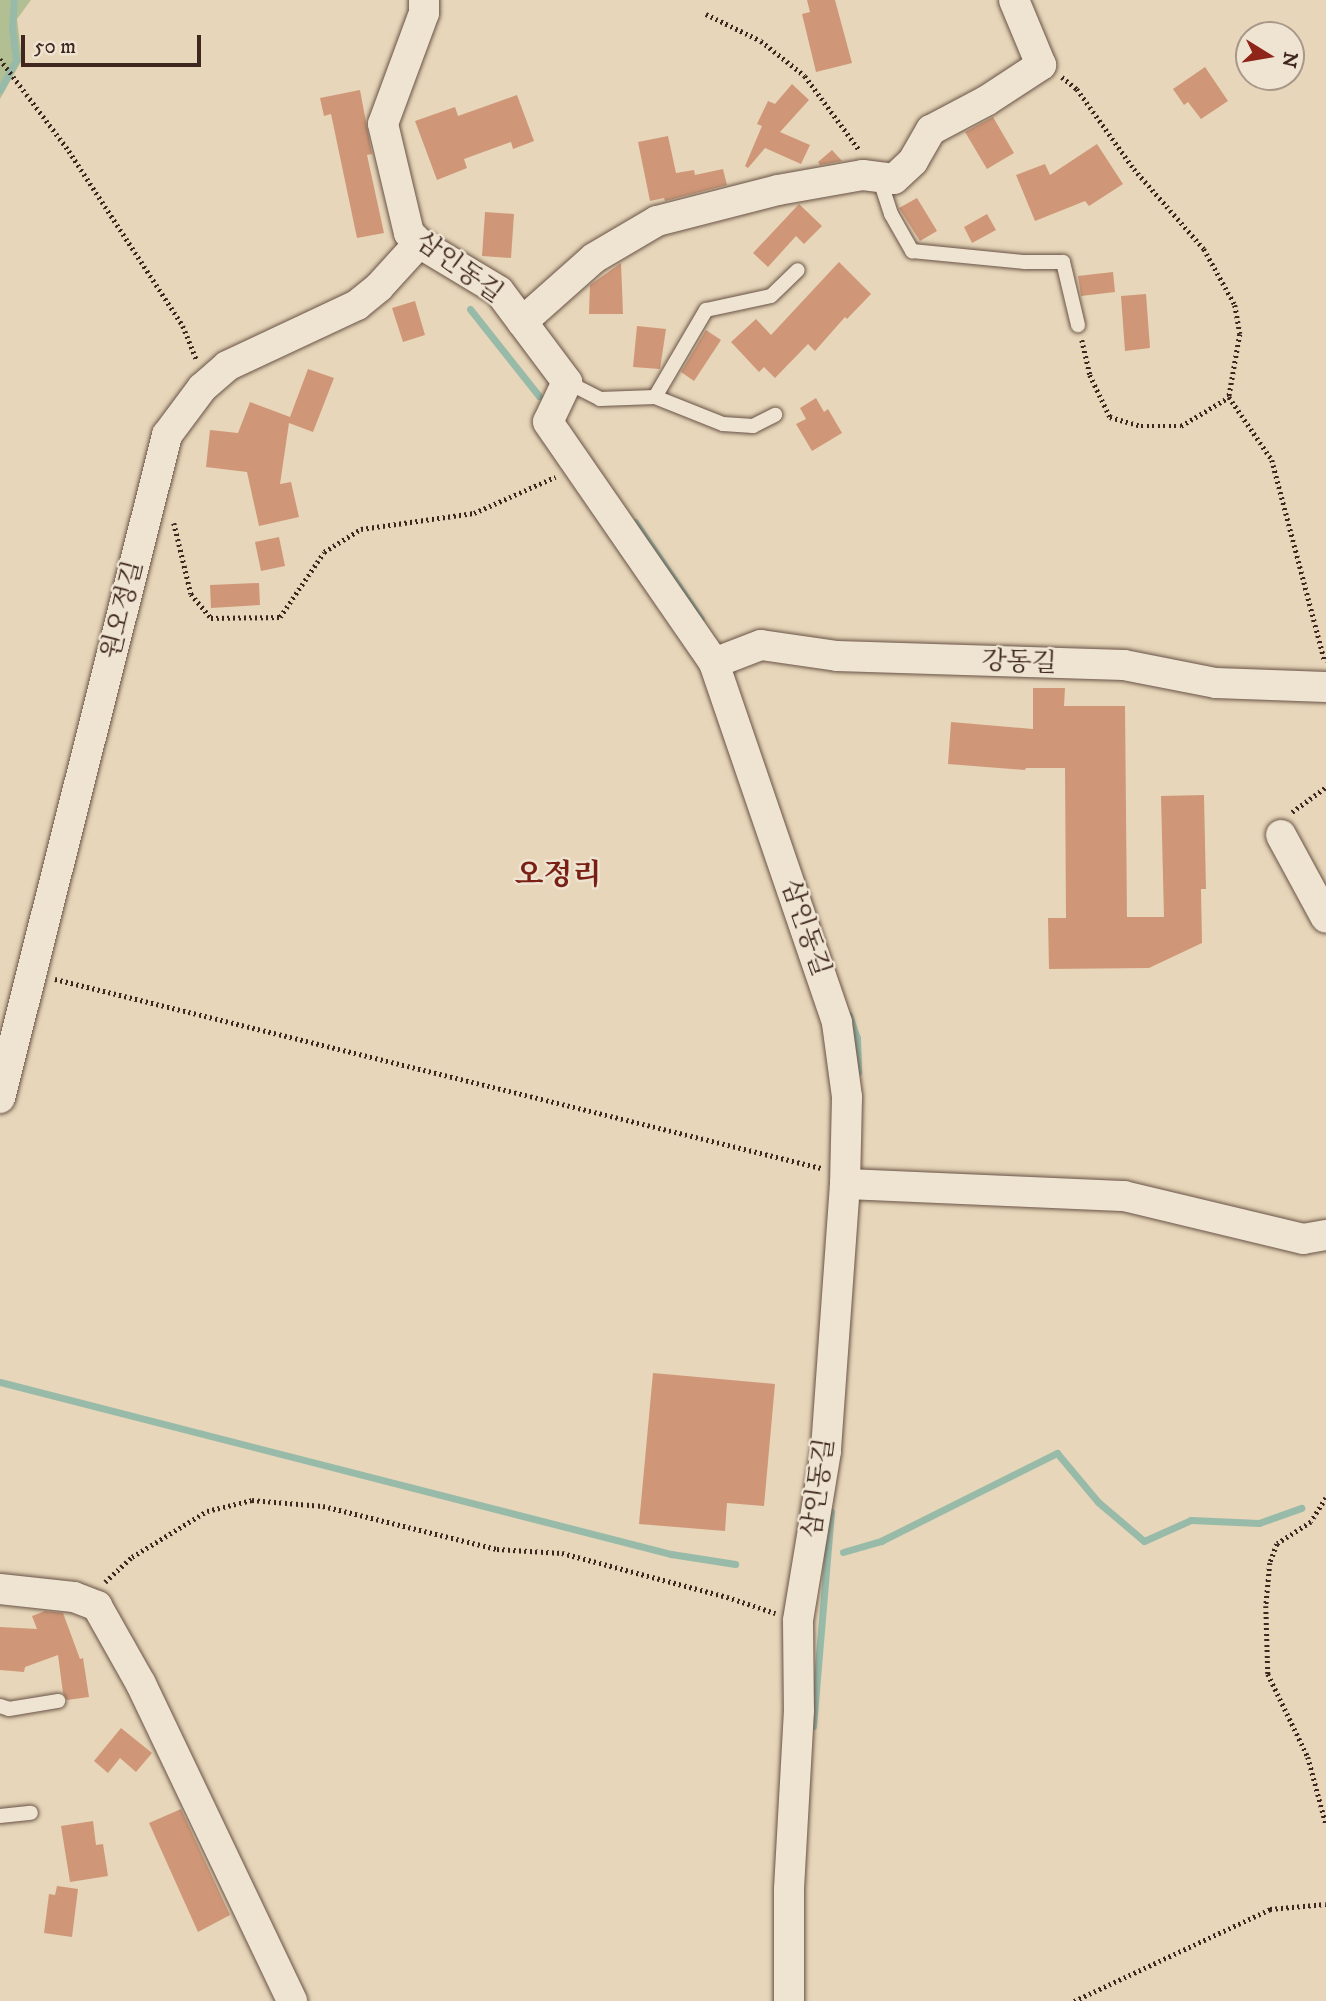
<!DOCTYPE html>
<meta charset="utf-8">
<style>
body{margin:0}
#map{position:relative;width:1326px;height:2001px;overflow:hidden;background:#e7d6b9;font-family:"IM FELL DW Pica","Noto Serif KR",serif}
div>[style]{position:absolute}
.green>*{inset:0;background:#b1bf93}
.stream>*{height:7px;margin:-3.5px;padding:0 3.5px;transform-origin:3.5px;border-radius:3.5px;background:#98baa9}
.building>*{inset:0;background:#cf9778}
.path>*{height:4.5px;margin-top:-2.25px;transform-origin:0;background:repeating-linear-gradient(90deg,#3f271f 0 2px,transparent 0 5.5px)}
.roads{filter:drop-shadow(0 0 2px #695346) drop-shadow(0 0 2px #695346)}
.lane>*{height:14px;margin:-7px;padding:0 7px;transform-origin:7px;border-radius:7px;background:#efe4d2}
.street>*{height:30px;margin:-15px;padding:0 15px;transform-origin:15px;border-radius:15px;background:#efe4d2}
span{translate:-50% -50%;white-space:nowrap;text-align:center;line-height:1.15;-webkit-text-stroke:5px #efe4d2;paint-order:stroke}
.street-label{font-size:26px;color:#3f271f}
.quarter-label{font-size:30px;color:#7a1f14;font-weight:700}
.north{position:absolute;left:1235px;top:21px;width:70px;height:70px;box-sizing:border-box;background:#efe4d2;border:2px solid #a9988a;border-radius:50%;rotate:101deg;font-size:19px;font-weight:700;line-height:28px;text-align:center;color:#3f271f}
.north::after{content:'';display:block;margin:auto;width:24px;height:32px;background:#8f2418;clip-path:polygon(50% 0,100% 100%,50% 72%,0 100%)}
.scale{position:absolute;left:21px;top:35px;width:180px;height:32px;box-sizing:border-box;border:4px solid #3f271f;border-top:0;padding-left:9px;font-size:21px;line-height:24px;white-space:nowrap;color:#3f271f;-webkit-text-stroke:5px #efe4d2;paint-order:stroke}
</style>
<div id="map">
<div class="green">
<div style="clip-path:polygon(0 0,31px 0,17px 19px,22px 60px,0 99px)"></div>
</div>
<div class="stream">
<div style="left:0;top:90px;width:34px;rotate:-62deg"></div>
<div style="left:16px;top:60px;width:33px;rotate:-97deg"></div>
<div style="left:12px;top:27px;width:27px;rotate:-86deg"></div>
<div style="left:470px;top:309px;width:111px;rotate:51.6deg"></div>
<div style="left:635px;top:522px;width:117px;rotate:55.8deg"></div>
<div style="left:849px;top:1015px;width:24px;rotate:71deg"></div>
<div style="left:857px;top:1038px;width:34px;rotate:88deg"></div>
<div style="left:0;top:1382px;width:693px;rotate:14.38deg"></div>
<div style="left:671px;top:1554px;width:65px;rotate:8.9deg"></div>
<div style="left:843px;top:1552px;width:40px;rotate:-16deg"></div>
<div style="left:881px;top:1541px;width:197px;rotate:-26.6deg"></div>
<div style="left:1057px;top:1453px;width:64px;rotate:50.1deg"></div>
<div style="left:1098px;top:1502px;width:60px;rotate:40.3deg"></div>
<div style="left:1144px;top:1541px;width:51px;rotate:-24.1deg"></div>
<div style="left:1191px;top:1520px;width:68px;rotate:2.5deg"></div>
<div style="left:1259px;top:1523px;width:45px;rotate:-19.7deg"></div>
<div style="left:813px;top:1726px;width:215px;rotate:-85.2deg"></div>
</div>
<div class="building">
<div style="clip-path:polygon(807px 0,835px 0,852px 63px,816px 72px,802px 14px,810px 12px)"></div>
<div style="clip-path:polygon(1205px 67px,1228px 101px,1201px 119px,1188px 102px,1184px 105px,1173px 89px)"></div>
<div style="clip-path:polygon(792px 84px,809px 100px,780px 132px,810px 145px,801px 164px,765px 148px,748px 168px,745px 166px,762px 126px,757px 124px,768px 101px,775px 104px)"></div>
<div style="clip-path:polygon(360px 90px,372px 154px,367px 155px,384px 233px,357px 238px,331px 114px,324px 116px,320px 98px)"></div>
<div style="clip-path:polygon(517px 95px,534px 141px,513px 149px,511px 142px,464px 159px,467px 168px,437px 180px,415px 121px,455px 107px,458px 116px)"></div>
<div style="clip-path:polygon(993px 117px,1014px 153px,987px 169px,965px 132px)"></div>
<div style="clip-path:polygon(668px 136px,676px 173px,694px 170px,695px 175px,723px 169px,727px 185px,665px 201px,664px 198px,650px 201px,638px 142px)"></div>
<div style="clip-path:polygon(1097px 144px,1123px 184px,1089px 206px,1085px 201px,1035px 221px,1016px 175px,1045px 164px,1050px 175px)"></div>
<div style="clip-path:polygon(832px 150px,842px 161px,820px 165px,818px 162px)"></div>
<div style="clip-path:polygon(917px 198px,937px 231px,920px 241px,899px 208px)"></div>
<div style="clip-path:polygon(799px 204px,822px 226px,804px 244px,796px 236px,768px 267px,753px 253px)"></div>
<div style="clip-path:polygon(485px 212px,514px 214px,511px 258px,482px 256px)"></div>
<div style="clip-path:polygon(987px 214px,996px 230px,972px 243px,964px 227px)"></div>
<div style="clip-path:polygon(839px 262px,871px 294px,847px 319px,845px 317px,815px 351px,808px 344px,775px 378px,764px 367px,759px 372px,731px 342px,756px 319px,771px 335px)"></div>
<div style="clip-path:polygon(621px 263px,623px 314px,589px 314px,590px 285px)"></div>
<div style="clip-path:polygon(1113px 272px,1115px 292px,1081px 296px,1078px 276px)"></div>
<div style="clip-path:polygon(1146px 294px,1150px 348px,1125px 351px,1121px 296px)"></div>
<div style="clip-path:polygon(415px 301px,425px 335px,403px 342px,392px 308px)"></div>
<div style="clip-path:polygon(637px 326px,666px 329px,660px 369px,633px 367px)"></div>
<div style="clip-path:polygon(706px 330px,721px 340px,694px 381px,681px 372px)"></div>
<div style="clip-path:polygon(308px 369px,334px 378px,313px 432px,289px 423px,280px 484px,291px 482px,299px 517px,259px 526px,247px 472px,206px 467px,210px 430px,238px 433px,250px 402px,290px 417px)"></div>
<div style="clip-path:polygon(816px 398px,824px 412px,828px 409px,842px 433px,812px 451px,796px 424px,806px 419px,800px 408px)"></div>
<div style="clip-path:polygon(279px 537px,285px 566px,261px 571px,255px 542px)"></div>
<div style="clip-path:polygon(259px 583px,260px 605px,211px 608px,210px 585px)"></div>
<div style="clip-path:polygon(1033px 688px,1065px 688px,1064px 706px,1125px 706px,1127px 917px,1164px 917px,1161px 796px,1204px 795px,1206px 889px,1201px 889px,1202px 943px,1149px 968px,1049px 969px,1048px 918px,1066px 918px,1065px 768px,1026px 768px,1025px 770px,948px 764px,951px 722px,1033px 729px)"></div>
<div style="clip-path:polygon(653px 1373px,775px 1384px,764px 1506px,727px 1503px,725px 1531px,639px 1524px)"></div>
<div style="clip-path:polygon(45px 1611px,63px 1613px,80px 1659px,83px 1658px,89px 1697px,67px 1700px,63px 1693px,58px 1655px,25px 1667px,24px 1672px,0 1670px,0 1627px,37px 1629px,32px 1616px)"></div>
<div style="clip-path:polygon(121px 1728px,152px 1753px,136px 1772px,120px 1758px,108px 1773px,94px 1761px)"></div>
<div style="clip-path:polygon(181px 1809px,230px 1915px,198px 1932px,149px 1823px)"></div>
<div style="clip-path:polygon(93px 1821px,96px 1845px,103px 1844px,108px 1876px,70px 1882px,61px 1826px)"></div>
<div style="clip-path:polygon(57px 1886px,78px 1889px,72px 1937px,44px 1933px,49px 1894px,55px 1895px)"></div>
</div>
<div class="path">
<div style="left:706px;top:14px;width:61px;rotate:26.1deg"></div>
<div style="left:761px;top:41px;width:56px;rotate:38.5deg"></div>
<div style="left:805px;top:76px;width:93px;rotate:53.7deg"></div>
<div style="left:0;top:59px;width:115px;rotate:53.1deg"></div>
<div style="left:69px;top:151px;width:209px;rotate:56.9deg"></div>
<div style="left:183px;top:326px;width:37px;rotate:68deg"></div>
<div style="left:1062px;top:77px;width:19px;rotate:39deg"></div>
<div style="left:1077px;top:89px;width:98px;rotate:54.5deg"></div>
<div style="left:1134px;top:169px;width:106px;rotate:48.8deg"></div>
<div style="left:1204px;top:249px;width:64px;rotate:61deg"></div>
<div style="left:1235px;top:305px;width:29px;rotate:80deg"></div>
<div style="left:1240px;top:334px;width:64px;rotate:99.9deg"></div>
<div style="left:1229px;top:397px;width:76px;rotate:55.7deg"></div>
<div style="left:1272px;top:460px;width:209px;rotate:75.3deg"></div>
<div style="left:1082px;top:340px;width:36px;rotate:77deg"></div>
<div style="left:1090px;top:375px;width:47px;rotate:64.5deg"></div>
<div style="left:1110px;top:417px;width:32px;rotate:16deg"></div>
<div style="left:1141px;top:426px;width:40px"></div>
<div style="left:1181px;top:426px;width:56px;rotate:-31.1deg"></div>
<div style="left:174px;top:523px;width:73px;rotate:76.5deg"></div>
<div style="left:191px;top:594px;width:31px;rotate:50deg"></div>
<div style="left:211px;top:618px;width:69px;rotate:-0.8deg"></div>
<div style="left:280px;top:617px;width:78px;rotate:-55.9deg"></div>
<div style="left:324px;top:552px;width:44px;rotate:-31.9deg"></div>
<div style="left:361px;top:529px;width:114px;rotate:-8.1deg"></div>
<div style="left:474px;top:513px;width:89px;rotate:-24deg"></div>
<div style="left:1292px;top:812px;width:42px;rotate:-36.3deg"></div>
<div style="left:55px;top:979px;width:789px;rotate:13.86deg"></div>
<div style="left:1326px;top:1498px;width:28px;rotate:122deg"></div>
<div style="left:1311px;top:1522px;width:40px;rotate:147.1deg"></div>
<div style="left:1277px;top:1544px;width:20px;rotate:110deg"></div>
<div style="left:1270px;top:1563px;width:43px;rotate:95.3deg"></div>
<div style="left:1266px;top:1606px;width:68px;rotate:88.3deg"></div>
<div style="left:1268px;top:1674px;width:92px;rotate:64.3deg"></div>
<div style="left:1308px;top:1757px;width:69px;rotate:75deg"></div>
<div style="left:105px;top:1582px;width:37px;rotate:-43deg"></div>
<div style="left:132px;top:1557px;width:88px;rotate:-31.5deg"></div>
<div style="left:207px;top:1511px;width:46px;rotate:-13.7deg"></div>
<div style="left:252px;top:1500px;width:71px;rotate:4.8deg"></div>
<div style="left:323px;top:1506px;width:179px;rotate:13.9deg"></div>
<div style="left:497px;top:1549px;width:65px;rotate:3.5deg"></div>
<div style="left:562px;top:1553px;width:171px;rotate:14.9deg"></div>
<div style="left:727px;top:1597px;width:51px;rotate:18.4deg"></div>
<div style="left:1074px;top:2001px;width:217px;rotate:-25.1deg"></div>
<div style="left:1270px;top:1909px;width:56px;rotate:-5.1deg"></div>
</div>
<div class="roads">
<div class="lane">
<div style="left:879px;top:177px;width:39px;rotate:72deg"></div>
<div style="left:891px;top:214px;width:43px;rotate:60.4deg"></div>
<div style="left:912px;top:251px;width:114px;rotate:5.6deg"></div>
<div style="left:1025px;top:262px;width:38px"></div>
<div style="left:1063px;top:262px;width:65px;rotate:76.6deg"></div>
<div style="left:567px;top:382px;width:37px;rotate:27deg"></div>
<div style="left:600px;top:399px;width:55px;rotate:-2.1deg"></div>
<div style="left:655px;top:397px;width:101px;rotate:-59.6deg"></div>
<div style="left:706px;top:310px;width:66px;rotate:-12.2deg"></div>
<div style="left:771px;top:296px;width:37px;rotate:-44deg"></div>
<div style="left:655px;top:397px;width:73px;rotate:21.7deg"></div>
<div style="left:723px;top:424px;width:30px;rotate:4deg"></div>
<div style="left:753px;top:426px;width:25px;rotate:-27deg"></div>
<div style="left:0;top:1706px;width:9px;rotate:18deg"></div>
<div style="left:9px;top:1709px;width:50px;rotate:-9.3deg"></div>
<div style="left:0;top:1816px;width:31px;rotate:-6deg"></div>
</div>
<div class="street">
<div style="left:424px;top:0;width:13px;rotate:90deg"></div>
<div style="left:424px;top:13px;width:118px;rotate:110.3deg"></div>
<div style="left:383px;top:124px;width:112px;rotate:76.6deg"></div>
<div style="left:409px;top:233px;width:14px;rotate:45deg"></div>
<div style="left:419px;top:243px;width:93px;rotate:31deg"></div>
<div style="left:499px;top:291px;width:114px;rotate:53.2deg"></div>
<div style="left:567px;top:382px;width:44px;rotate:115.4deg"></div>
<div style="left:548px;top:422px;width:293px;rotate:55.4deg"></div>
<div style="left:714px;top:663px;width:380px;rotate:71.1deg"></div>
<div style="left:837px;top:1023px;width:75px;rotate:82.3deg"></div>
<div style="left:847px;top:1097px;width:87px;rotate:91.3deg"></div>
<div style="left:845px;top:1184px;width:268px;rotate:94.1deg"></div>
<div style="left:826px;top:1451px;width:172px;rotate:99.4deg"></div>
<div style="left:798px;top:1621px;width:89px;rotate:89.4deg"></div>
<div style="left:799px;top:1710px;width:180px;rotate:93.2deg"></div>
<div style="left:789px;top:1890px;width:111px;rotate:90deg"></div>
<div style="left:522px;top:322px;width:96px;rotate:-41.6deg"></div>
<div style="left:594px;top:258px;width:73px;rotate:-30.4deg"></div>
<div style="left:657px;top:221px;width:125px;rotate:-14.4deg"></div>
<div style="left:778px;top:190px;width:86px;rotate:-10deg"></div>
<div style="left:863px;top:175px;width:31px;rotate:7deg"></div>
<div style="left:894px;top:179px;width:26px;rotate:-43deg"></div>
<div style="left:913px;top:161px;width:36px;rotate:-60deg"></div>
<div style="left:931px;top:130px;width:62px;rotate:-27.8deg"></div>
<div style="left:986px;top:101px;width:66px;rotate:-33.2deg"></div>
<div style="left:1041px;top:65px;width:70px;rotate:-112.6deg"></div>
<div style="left:714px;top:663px;width:50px;rotate:-21deg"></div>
<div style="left:761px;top:645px;width:77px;rotate:8.2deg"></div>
<div style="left:837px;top:656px;width:287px;rotate:1.8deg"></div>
<div style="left:1124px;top:665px;width:94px;rotate:11.1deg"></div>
<div style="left:1216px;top:683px;width:110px;rotate:2.1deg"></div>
<div style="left:1281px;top:835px;width:94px;rotate:61.5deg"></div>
<div style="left:0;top:1098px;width:684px;rotate:-75.86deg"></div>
<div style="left:167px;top:435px;width:59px;rotate:-53.3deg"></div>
<div style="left:202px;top:388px;width:33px;rotate:-41deg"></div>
<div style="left:227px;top:366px;width:144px;rotate:-25.1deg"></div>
<div style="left:357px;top:305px;width:28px;rotate:-39deg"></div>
<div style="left:379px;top:287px;width:59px;rotate:-47.7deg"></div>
<div style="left:845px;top:1184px;width:279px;rotate:2.5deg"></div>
<div style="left:1124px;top:1196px;width:184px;rotate:13.5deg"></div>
<div style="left:1303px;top:1239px;width:23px;rotate:-10deg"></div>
<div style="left:0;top:1589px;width:74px;rotate:6.2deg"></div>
<div style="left:74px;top:1597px;width:25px;rotate:21deg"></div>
<div style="left:97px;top:1606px;width:90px;rotate:60.6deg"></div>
<div style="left:141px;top:1684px;width:351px;rotate:64.5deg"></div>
</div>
</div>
<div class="street-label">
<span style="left:459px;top:268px;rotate:36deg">삼인동길</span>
<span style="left:123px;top:610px;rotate:-76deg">원오정길</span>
<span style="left:1019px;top:663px;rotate:2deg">강동길</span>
<span style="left:805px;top:928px;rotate:71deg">삼인동길</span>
<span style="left:819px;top:1488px;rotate:-82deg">삼인동길</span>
</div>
<div class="quarter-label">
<span style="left:558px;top:876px">오정리</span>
</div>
<div class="north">N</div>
<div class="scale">50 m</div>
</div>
